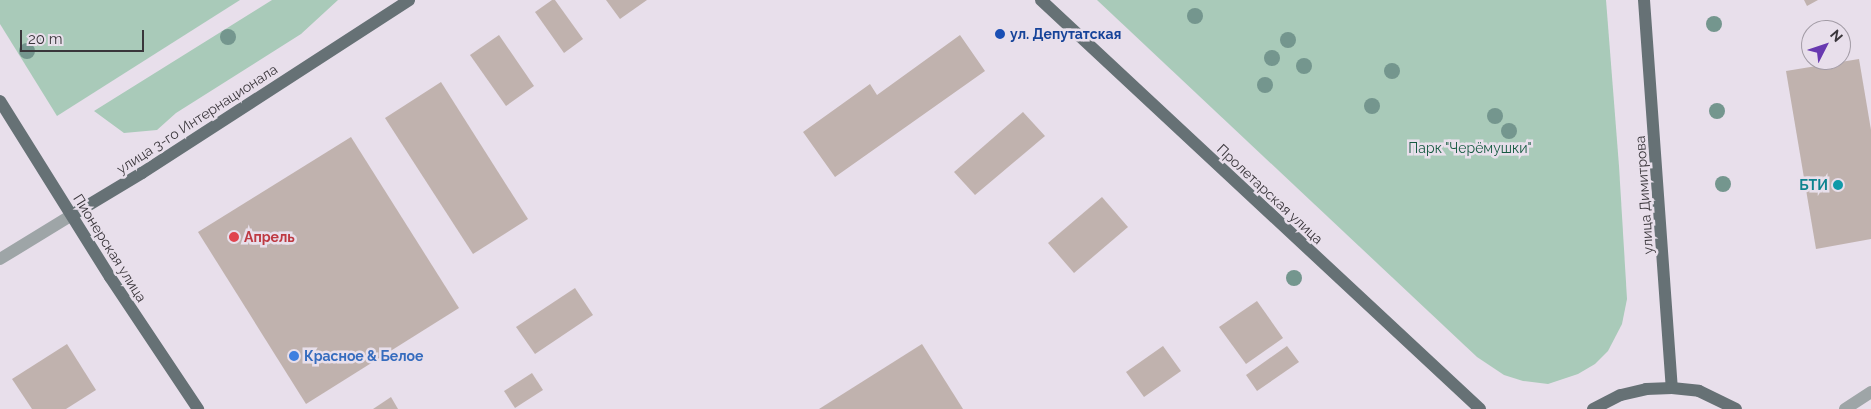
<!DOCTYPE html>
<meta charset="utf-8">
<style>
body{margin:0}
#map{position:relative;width:1871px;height:409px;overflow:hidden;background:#e8dfeb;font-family:Raleway,sans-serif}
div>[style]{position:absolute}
.green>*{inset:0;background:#a9cab9}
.building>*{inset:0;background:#c0b2ae}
.minor>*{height:12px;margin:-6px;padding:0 6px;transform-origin:6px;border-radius:6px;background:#9ea5a7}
.major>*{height:12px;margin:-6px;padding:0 6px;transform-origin:6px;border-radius:6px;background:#667175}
.trees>*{width:16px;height:16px;margin:-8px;border-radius:50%;background:#74968e}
.dots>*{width:14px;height:14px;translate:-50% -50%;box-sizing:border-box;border:2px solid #e8dfeb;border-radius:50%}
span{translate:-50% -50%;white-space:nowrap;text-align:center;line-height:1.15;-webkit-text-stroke:5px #e8dfeb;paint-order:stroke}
.transit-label{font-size:14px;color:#164399;font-weight:700}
.left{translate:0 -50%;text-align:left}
.street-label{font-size:14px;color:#3a363b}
.park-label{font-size:14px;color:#165a41}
.culture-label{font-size:14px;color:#0d838f;font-weight:700}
.right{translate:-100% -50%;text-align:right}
.health-label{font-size:14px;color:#be3a42;font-weight:700}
.shop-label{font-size:14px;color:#366cbe;font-weight:700}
.north{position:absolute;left:1801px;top:20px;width:50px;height:50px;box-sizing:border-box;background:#e8dfeb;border:1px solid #a29ba5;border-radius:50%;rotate:49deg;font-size:14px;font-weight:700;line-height:20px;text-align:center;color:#3a363b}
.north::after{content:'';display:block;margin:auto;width:18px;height:22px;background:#6839b0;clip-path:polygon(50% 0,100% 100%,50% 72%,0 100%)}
.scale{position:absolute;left:20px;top:30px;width:124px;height:22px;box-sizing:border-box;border:2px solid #3a363b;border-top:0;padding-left:6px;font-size:15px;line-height:18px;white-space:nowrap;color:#3a363b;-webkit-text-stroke:4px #e8dfeb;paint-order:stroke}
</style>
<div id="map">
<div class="green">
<div style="clip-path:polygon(0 0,240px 0,57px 116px,0 24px)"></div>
<div style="clip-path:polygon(272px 0,338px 0,301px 34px,176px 113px,157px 130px,124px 133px,94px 111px)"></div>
<div style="clip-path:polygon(1097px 0,1606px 0,1619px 166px,1627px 299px,1622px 324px,1608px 351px,1595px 364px,1578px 374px,1548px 384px,1523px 381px,1504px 375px,1477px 357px)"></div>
</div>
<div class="building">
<div style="clip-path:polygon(552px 0,555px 0,583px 39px,564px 53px,535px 12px)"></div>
<div style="clip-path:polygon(606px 0,647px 0,620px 19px)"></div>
<div style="clip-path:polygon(1804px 0,1818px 0,1807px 6px)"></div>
<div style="clip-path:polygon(499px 35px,534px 86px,506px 106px,470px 55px)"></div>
<div style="clip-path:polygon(960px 35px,985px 71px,835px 177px,803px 132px,870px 84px,877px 95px)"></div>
<div style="clip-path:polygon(1859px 59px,1871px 130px,1871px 239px,1816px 249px,1786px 71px)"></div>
<div style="clip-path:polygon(441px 82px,528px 219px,473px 254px,385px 118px)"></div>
<div style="clip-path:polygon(1023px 112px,1045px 136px,975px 195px,954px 172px)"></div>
<div style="clip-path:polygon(351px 137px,459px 308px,306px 404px,198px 232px)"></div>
<div style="clip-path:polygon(1102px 197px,1128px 227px,1074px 273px,1048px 243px)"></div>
<div style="clip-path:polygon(575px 288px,593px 315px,535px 354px,516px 327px)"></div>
<div style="clip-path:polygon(1257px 301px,1283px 338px,1246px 364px,1219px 327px)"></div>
<div style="clip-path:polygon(67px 344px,96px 390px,66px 409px,32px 409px,12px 379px)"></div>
<div style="clip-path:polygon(922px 344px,963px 409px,819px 409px)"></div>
<div style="clip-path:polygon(1163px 346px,1181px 371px,1144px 397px,1126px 372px)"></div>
<div style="clip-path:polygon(1287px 346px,1299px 362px,1257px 391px,1246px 375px)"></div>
<div style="clip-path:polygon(532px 373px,543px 390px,515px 408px,504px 391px)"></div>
<div style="clip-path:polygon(391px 397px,398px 409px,373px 409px)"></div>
</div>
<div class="minor">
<div style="left:0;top:259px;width:84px;rotate:-31.4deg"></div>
<div style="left:1845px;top:409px;width:31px;rotate:-33deg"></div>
</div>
<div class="major">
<div style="left:1041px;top:0;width:600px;rotate:42.97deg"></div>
<div style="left:1644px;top:0;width:389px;rotate:85.9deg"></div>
<div style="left:0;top:101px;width:208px;rotate:58deg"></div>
<div style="left:110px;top:277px;width:159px;rotate:56.3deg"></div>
<div style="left:72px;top:215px;width:82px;rotate:-31deg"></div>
<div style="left:142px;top:173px;width:318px;rotate:-32.9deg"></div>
<div style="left:1593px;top:409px;width:31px;rotate:-27deg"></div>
<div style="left:1621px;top:395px;width:26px;rotate:-13deg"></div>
<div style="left:1646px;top:389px;width:26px;rotate:-2deg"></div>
<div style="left:1672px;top:388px;width:27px;rotate:6deg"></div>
<div style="left:1699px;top:391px;width:41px;rotate:25.9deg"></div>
</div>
<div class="trees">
<div style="left:1195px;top:16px"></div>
<div style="left:1714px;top:24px"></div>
<div style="left:228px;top:37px"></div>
<div style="left:1288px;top:40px"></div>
<div style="left:27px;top:51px"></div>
<div style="left:1272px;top:58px"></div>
<div style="left:1304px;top:66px"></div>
<div style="left:1392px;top:71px"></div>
<div style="left:1265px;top:85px"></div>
<div style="left:1372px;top:106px"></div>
<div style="left:1717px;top:111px"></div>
<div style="left:1495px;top:116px"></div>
<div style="left:1509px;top:131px"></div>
<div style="left:1723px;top:184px"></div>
<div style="left:1294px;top:278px"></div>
</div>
<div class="dots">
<div style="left:1000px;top:34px;background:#1a4fb4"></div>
<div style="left:1838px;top:185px;background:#0f9aa8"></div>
<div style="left:234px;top:237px;background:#e0444e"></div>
<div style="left:294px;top:356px;background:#3f7fe0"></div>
</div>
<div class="transit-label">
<span class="left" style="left:1010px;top:34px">ул. Депутатская</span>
</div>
<div class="street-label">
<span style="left:197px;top:119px;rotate:-33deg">улица 3-го Интернационала</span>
<span style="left:1270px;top:194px;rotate:43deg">Пролетарская улица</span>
<span style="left:1644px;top:195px;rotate:-94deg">улица Димитрова</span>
<span style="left:110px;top:248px;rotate:58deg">Пионерская улица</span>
</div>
<div class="park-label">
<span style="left:1470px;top:148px">Парк "Черёмушки"</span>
</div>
<div class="culture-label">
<span class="right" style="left:1828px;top:185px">БТИ</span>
</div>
<div class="health-label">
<span class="left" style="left:244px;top:237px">Апрель</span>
</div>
<div class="shop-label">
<span class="left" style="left:304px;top:356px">Красное &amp; Белое</span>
</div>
<div class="north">N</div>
<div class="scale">20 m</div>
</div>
